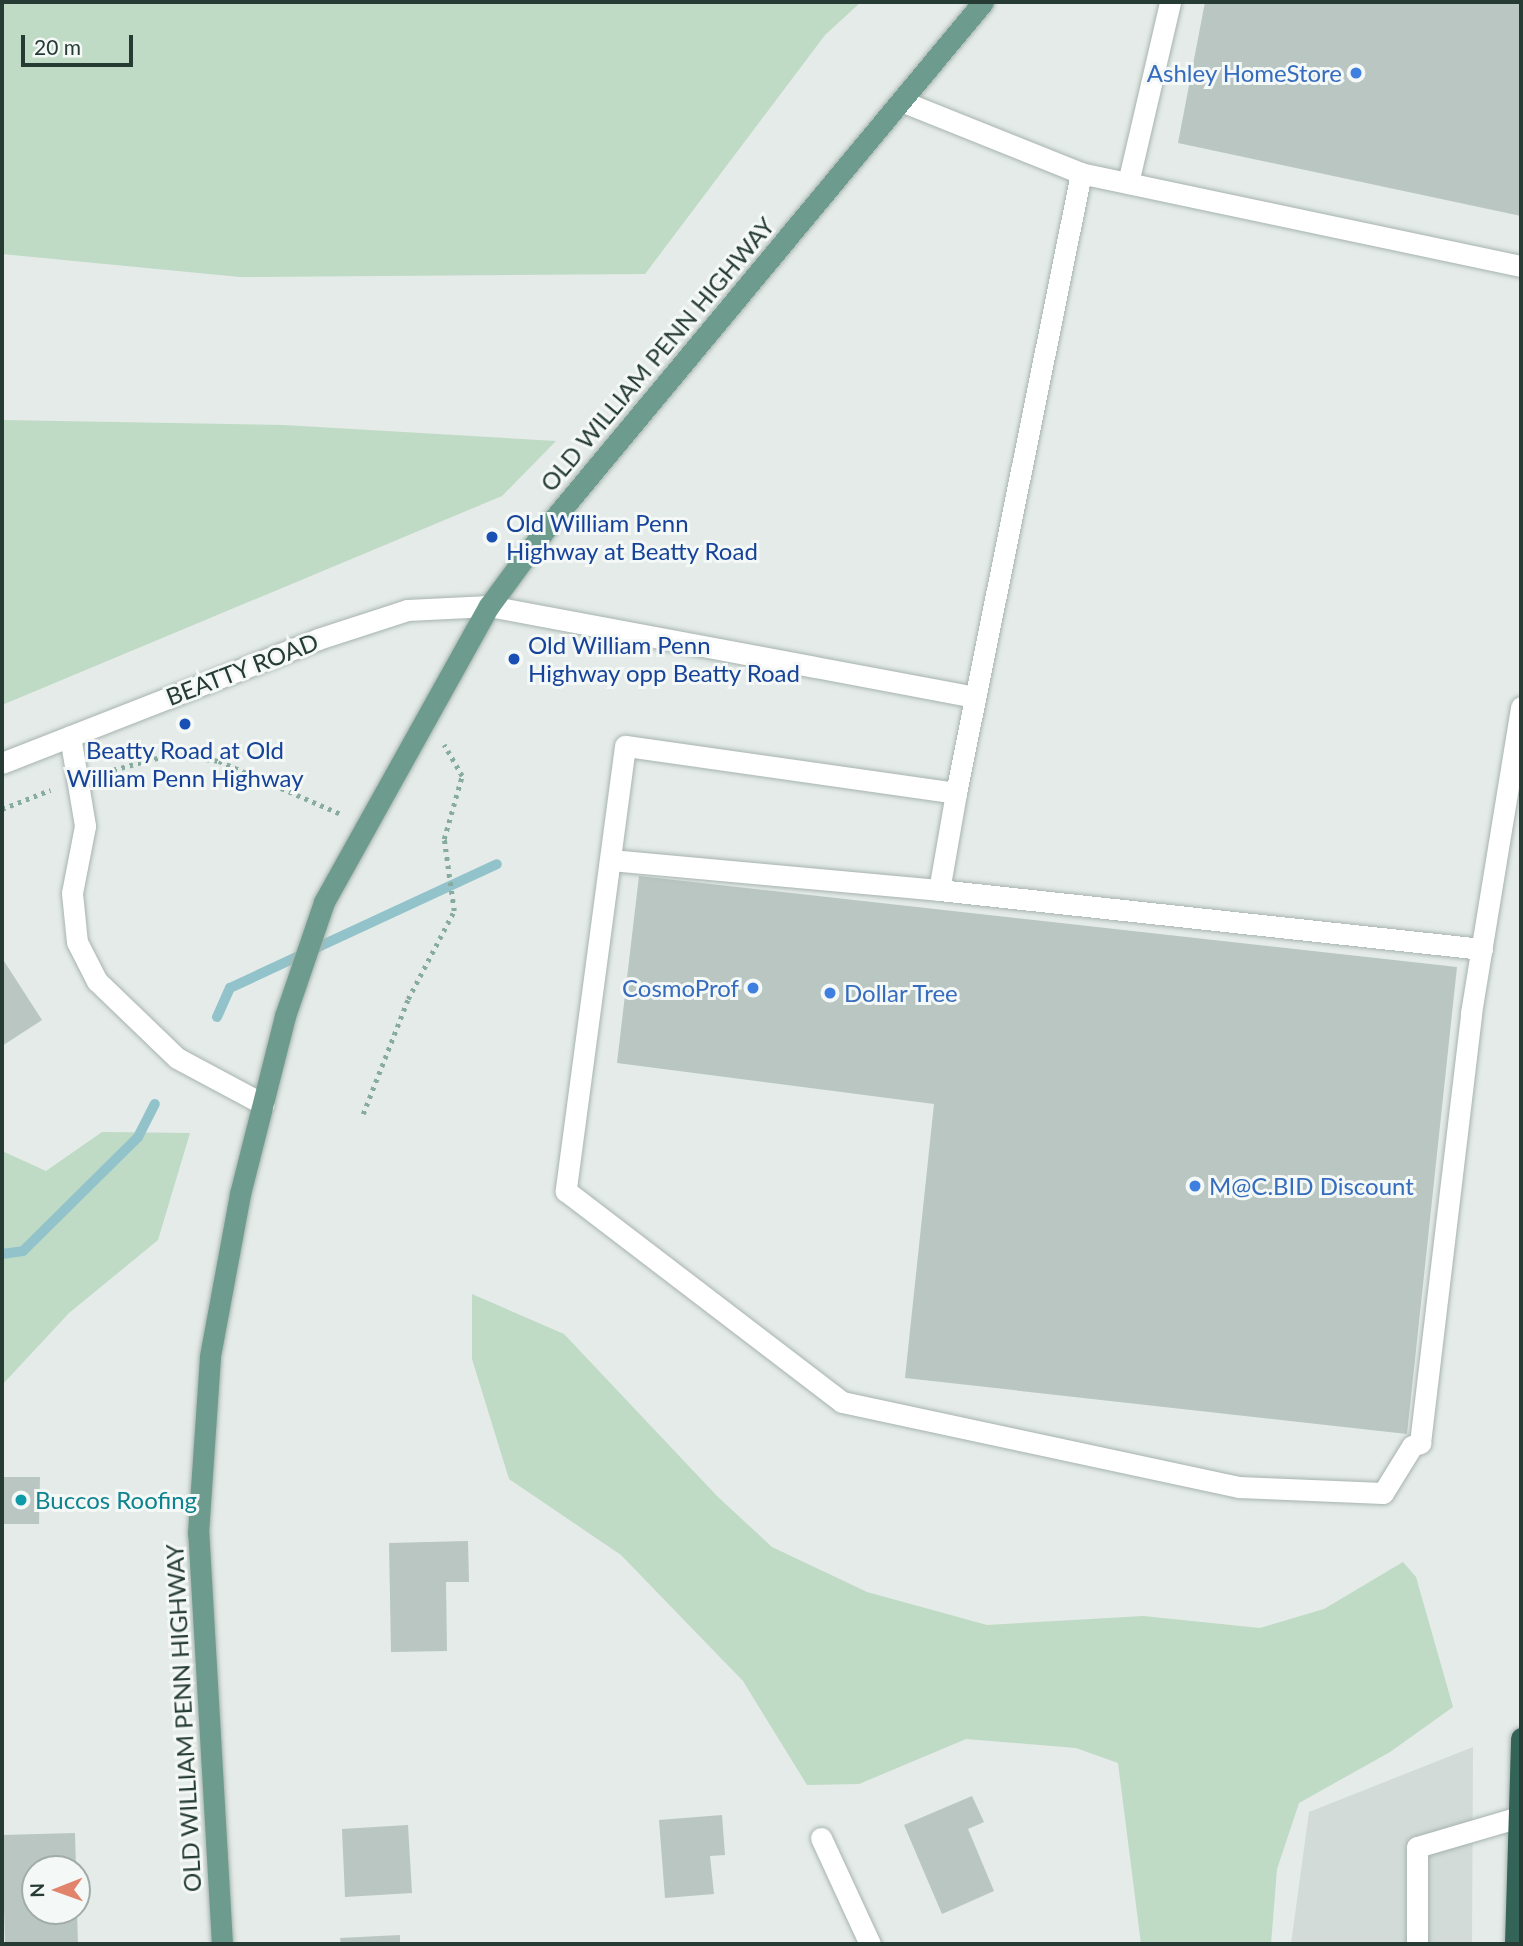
<!DOCTYPE html>
<style>
body{margin:0}
#map{position:relative;width:1523px;height:1946px;overflow:hidden;background:#e4ebe8;font-family:Lato,sans-serif}
div>[style]{position:absolute}
.built>*{inset:0;background:#d2dbd7}
.green>*{inset:0;background:#bfdac5}
.stream>*{height:10px;margin:-5px;padding:0 5px;transform-origin:5px;border-radius:5px;background:#92c3ca}
.building>*{inset:0;background:#b9c6c1}
.path>*{height:4.5px;margin-top:-2.25px;transform-origin:0;background:repeating-linear-gradient(90deg,#88ab9f 0 3.5px,transparent 0 8.5px)}
.roads{filter:drop-shadow(0 0 2px #a7b3ae) drop-shadow(0 0 2px #a7b3ae)}
.minor>*{height:21px;margin:-10.5px;padding:0 10.5px;transform-origin:10.5px;border-radius:10.5px;background:#fff}
.major>*{height:21px;margin:-10.5px;padding:0 10.5px;transform-origin:10.5px;border-radius:10.5px;background:#6d9c8e}
.highway>*{height:21px;margin:-10.5px;padding:0 10.5px;transform-origin:10.5px;border-radius:10.5px;background:#346458}
.dots>*{width:19px;height:19px;translate:-50% -50%;box-sizing:border-box;border:4px solid #f4f8f6;border-radius:50%}
span{translate:-50% -50%;white-space:nowrap;text-align:center;line-height:1.15;-webkit-text-stroke:6px #f4f8f6;paint-order:stroke}
.shop-label{font-size:24px;color:#366cbe}
.right{translate:-100% -50%;text-align:right}
.left{translate:0 -50%;text-align:left}
.street-label{font-size:24px;color:#253b34}
.transit-label{font-size:24px;color:#164399}
.culture-label{font-size:24px;color:#0d838f}
.frame{position:absolute;inset:0;border:4px solid #253b34;pointer-events:none}
.north{position:absolute;left:21px;top:1855px;width:70px;height:70px;box-sizing:border-box;background:#f4f8f6;border:2px solid #a1aca8;border-radius:50%;rotate:269deg;font-size:19px;font-weight:700;line-height:28px;text-align:center;color:#253b34}
.north::after{content:'';display:block;margin:auto;width:24px;height:32px;background:#e2846b;clip-path:polygon(50% 0,100% 100%,50% 72%,0 100%)}
.scale{position:absolute;left:21px;top:35px;width:112px;height:32px;box-sizing:border-box;border:4px solid #253b34;border-top:0;padding-left:9px;font-size:21px;line-height:24px;white-space:nowrap;color:#253b34;-webkit-text-stroke:5px #f4f8f6;paint-order:stroke}
</style>
<div id="map">
<div class="built">
<div style="clip-path:polygon(1473px 1747px,1472px 1944px,1291px 1944px,1309px 1812px)"></div>
</div>
<div class="green">
<div style="clip-path:polygon(2px 2px,861px 2px,825px 35px,645px 274px,240px 277px,2px 254px)"></div>
<div style="clip-path:polygon(2px 420px,284px 425px,556px 441px,502px 496px,2px 705px)"></div>
<div style="clip-path:polygon(102px 1132px,190px 1133px,158px 1240px,69px 1313px,2px 1385px,2px 1151px,46px 1171px)"></div>
<div style="clip-path:polygon(472px 1294px,564px 1334px,717px 1496px,772px 1547px,867px 1592px,987px 1625px,1143px 1616px,1260px 1628px,1324px 1609px,1403px 1562px,1416px 1577px,1453px 1707px,1390px 1752px,1299px 1803px,1277px 1869px,1271px 1944px,1141px 1944px,1118px 1763px,1076px 1748px,966px 1739px,859px 1784px,807px 1785px,743px 1681px,621px 1555px,509px 1479px,472px 1359px)"></div>
</div>
<div class="stream">
<div style="left:217px;top:1017px;width:32px;rotate:-66deg"></div>
<div style="left:230px;top:988px;width:294px;rotate:-24.9deg"></div>
<div style="left:2px;top:1254px;width:21px;rotate:-8deg"></div>
<div style="left:23px;top:1251px;width:162px;rotate:-44.7deg"></div>
<div style="left:138px;top:1137px;width:37px;rotate:-63deg"></div>
</div>
<div class="building">
<div style="clip-path:polygon(1205px 2px,1521px 2px,1521px 216px,1178px 143px)"></div>
<div style="clip-path:polygon(639px 876px,1457px 967px,1407px 1434px,905px 1378px,934px 1104px,617px 1063px)"></div>
<div style="clip-path:polygon(2px 958px,42px 1020px,2px 1046px)"></div>
<div style="clip-path:polygon(2px 1477px,40px 1477px,39px 1524px,2px 1524px)"></div>
<div style="clip-path:polygon(468px 1541px,469px 1582px,446px 1582px,447px 1651px,391px 1652px,389px 1543px)"></div>
<div style="clip-path:polygon(972px 1796px,984px 1822px,968px 1829px,994px 1891px,942px 1914px,904px 1825px)"></div>
<div style="clip-path:polygon(722px 1815px,725px 1855px,710px 1856px,714px 1894px,665px 1898px,659px 1820px)"></div>
<div style="clip-path:polygon(408px 1825px,412px 1893px,345px 1897px,342px 1829px)"></div>
<div style="clip-path:polygon(75px 1833px,76px 1869px,35px 1869px,35px 1911px,77px 1911px,78px 1944px,5px 1944px,2px 1835px)"></div>
<div style="clip-path:polygon(400px 1935px,400px 1944px,341px 1944px,340px 1938px)"></div>
</div>
<div class="path">
<div style="left:105px;top:772px;width:69px;rotate:-15deg"></div>
<div style="left:172px;top:754px;width:48px;rotate:8.5deg"></div>
<div style="left:219px;top:761px;width:133px;rotate:23.5deg"></div>
<div style="left:2px;top:809px;width:52px;rotate:-21.6deg"></div>
<div style="left:363px;top:1114px;width:123px;rotate:-68.6deg"></div>
<div style="left:408px;top:999px;width:99px;rotate:-62.4deg"></div>
<div style="left:454px;top:911px;width:73px;rotate:-97.9deg"></div>
<div style="left:444px;top:839px;width:66px;rotate:-74.1deg"></div>
<div style="left:462px;top:776px;width:36px;rotate:-120deg"></div>
</div>
<div class="roads">
<div class="minor">
<div style="left:901px;top:101px;width:194px;rotate:21.8deg"></div>
<div style="left:1128px;top:183px;width:186px;rotate:-76.9deg"></div>
<div style="left:1521px;top:266px;width:450px;rotate:-168.1deg"></div>
<div style="left:1081px;top:173px;width:632px;rotate:101.4deg"></div>
<div style="left:956px;top:793px;width:334px;rotate:-171.9deg"></div>
<div style="left:625px;top:746px;width:449px;rotate:97.6deg"></div>
<div style="left:566px;top:1191px;width:347px;rotate:37.4deg"></div>
<div style="left:842px;top:1402px;width:406px;rotate:12.1deg"></div>
<div style="left:1239px;top:1487px;width:144px;rotate:2.4deg"></div>
<div style="left:1383px;top:1493px;width:55px;rotate:-58.3deg"></div>
<div style="left:1412px;top:1446px;width:9px;rotate:-21deg"></div>
<div style="left:1420px;top:1443px;width:433px;rotate:-83.2deg"></div>
<div style="left:1471px;top:1013px;width:310px;rotate:-80.7deg"></div>
<div style="left:70px;top:736px;width:91px;rotate:80.5deg"></div>
<div style="left:85px;top:826px;width:68px;rotate:101deg"></div>
<div style="left:72px;top:893px;width:49px;rotate:84.2deg"></div>
<div style="left:77px;top:942px;width:44px;rotate:62.9deg"></div>
<div style="left:97px;top:981px;width:111px;rotate:43.9deg"></div>
<div style="left:177px;top:1058px;width:98px;rotate:28.1deg"></div>
<div style="left:2px;top:763px;width:339px;rotate:-21.4deg"></div>
<div style="left:318px;top:639px;width:94px;rotate:-18deg"></div>
<div style="left:407px;top:610px;width:82px;rotate:-2.8deg"></div>
<div style="left:489px;top:606px;width:491px;rotate:10.6deg"></div>
<div style="left:956px;top:793px;width:98px;rotate:99.9deg"></div>
<div style="left:939px;top:890px;width:546px;rotate:6.2deg"></div>
<div style="left:610px;top:860px;width:330px;rotate:5.2deg"></div>
<div style="left:821px;top:1838px;width:117px;rotate:65.2deg"></div>
<div style="left:1417px;top:1944px;width:97px;rotate:-90deg"></div>
<div style="left:1417px;top:1847px;width:106px;rotate:-16.4deg"></div>
</div>
<div class="major">
<div style="left:222px;top:1944px;width:412px;rotate:-93.3deg"></div>
<div style="left:198px;top:1533px;width:177px;rotate:-86.1deg"></div>
<div style="left:210px;top:1356px;width:165px;rotate:-79.5deg"></div>
<div style="left:240px;top:1194px;width:184px;rotate:-75.8deg"></div>
<div style="left:285px;top:1016px;width:120px;rotate:-71.1deg"></div>
<div style="left:324px;top:902px;width:339px;rotate:-60.9deg"></div>
<div style="left:489px;top:606px;width:98px;rotate:-53.7deg"></div>
<div style="left:547px;top:527px;width:682px;rotate:-50.29deg"></div>
</div>
<div class="highway">
<div style="left:1515px;top:1944px;width:206px;rotate:-88.3deg"></div>
</div>
</div>
<div class="dots">
<div style="left:1356px;top:73px;background:#3f7fe0"></div>
<div style="left:492px;top:537px;background:#1a4fb4"></div>
<div style="left:514px;top:659px;background:#1a4fb4"></div>
<div style="left:185px;top:724px;background:#1a4fb4"></div>
<div style="left:753px;top:988px;background:#3f7fe0"></div>
<div style="left:830px;top:993px;background:#3f7fe0"></div>
<div style="left:1195px;top:1186px;background:#3f7fe0"></div>
<div style="left:21px;top:1500px;background:#0f9aa8"></div>
</div>
<div class="shop-label">
<span class="right" style="left:1342px;top:73px">Ashley HomeStore</span>
<span class="right" style="left:739px;top:988px">CosmoProf</span>
<span class="left" style="left:844px;top:993px">Dollar Tree</span>
<span class="left" style="left:1209px;top:1186px">M@C.BID Discount</span>
</div>
<div class="street-label">
<span style="left:657px;top:354px;rotate:-50deg">OLD WILLIAM PENN HIGHWAY</span>
<span style="left:242px;top:669px;rotate:-21deg">BEATTY ROAD</span>
<span style="left:183px;top:1718px;rotate:-93deg">OLD WILLIAM PENN HIGHWAY</span>
</div>
<div class="transit-label">
<span class="left" style="left:506px;top:537px">Old William Penn<br>Highway at Beatty Road</span>
<span class="left" style="left:528px;top:659px">Old William Penn<br>Highway opp Beatty Road</span>
<span style="left:185px;top:764px">Beatty Road at Old<br>William Penn Highway</span>
</div>
<div class="culture-label">
<span class="left" style="left:35px;top:1500px">Buccos Roofing</span>
</div>
<div class="frame"></div>
<div class="north">N</div>
<div class="scale">20 m</div>
</div>
